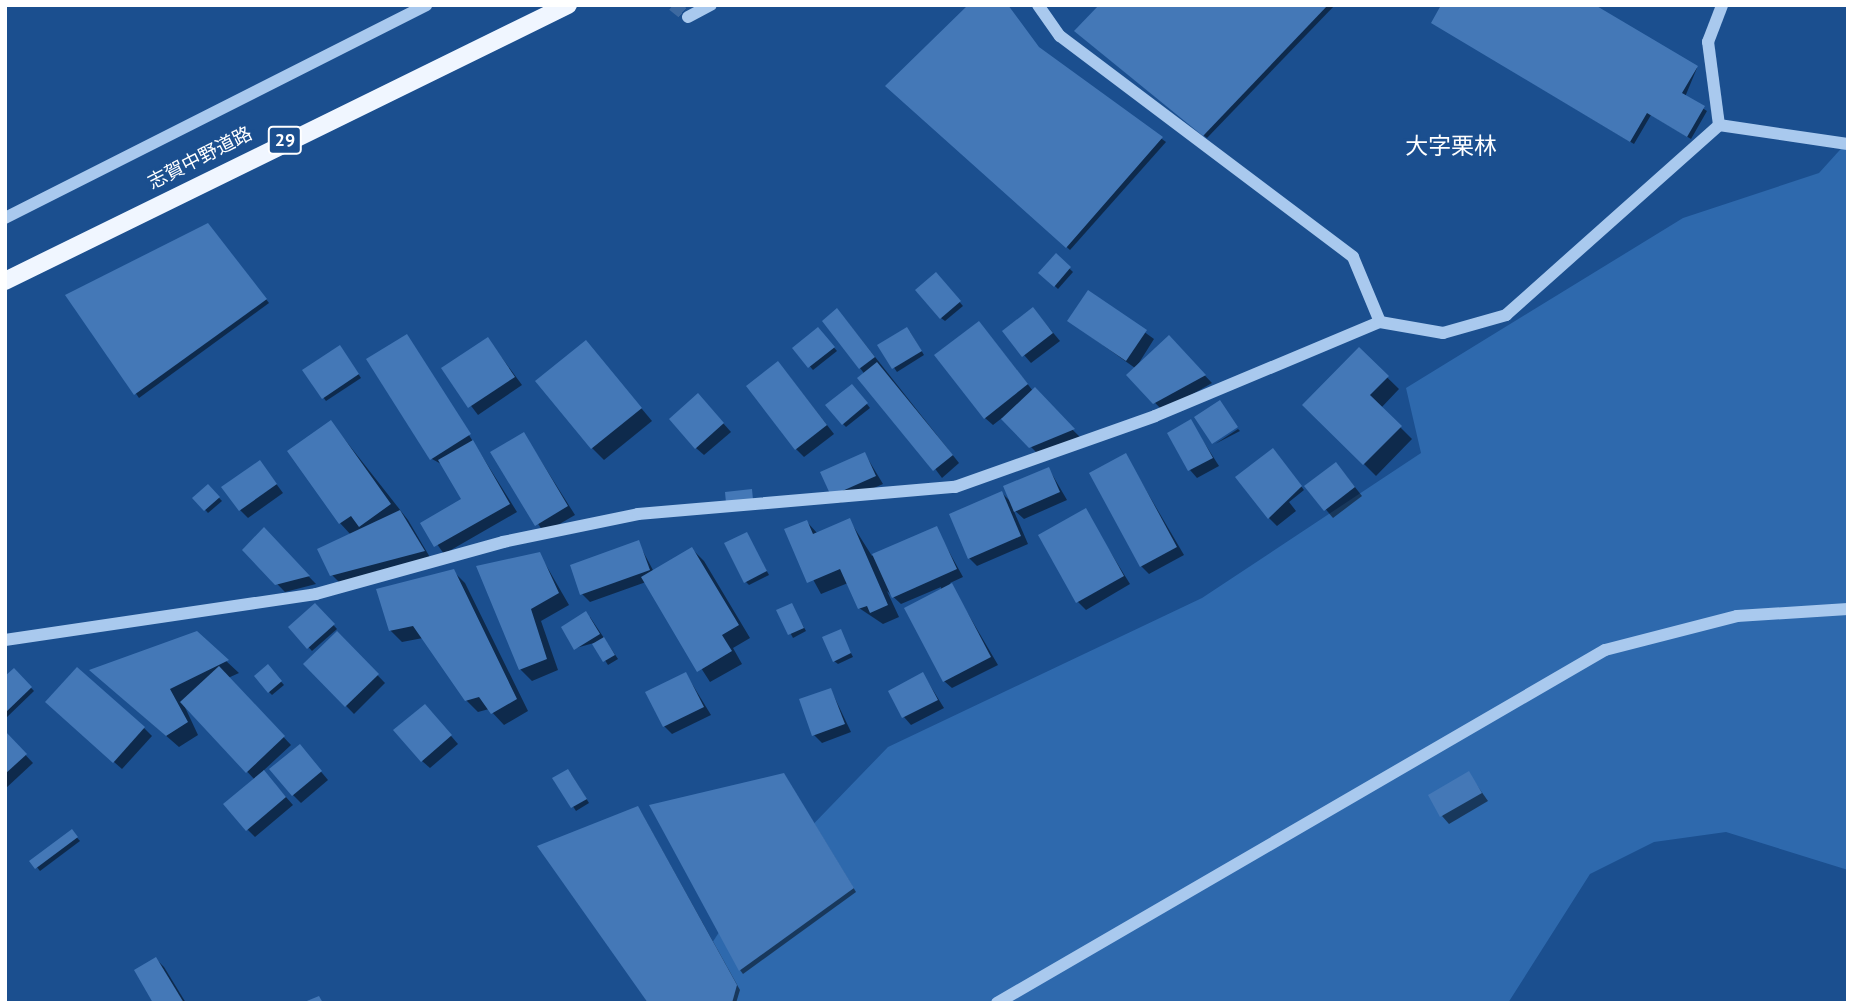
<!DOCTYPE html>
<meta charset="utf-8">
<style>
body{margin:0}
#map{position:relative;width:1853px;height:1008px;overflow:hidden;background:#1b4f8f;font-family:"PT Sans","Noto Sans JP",sans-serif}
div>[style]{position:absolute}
.green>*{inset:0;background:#2e69ad}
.shadow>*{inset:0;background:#0007}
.building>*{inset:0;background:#4478b7}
.minor-tunnel>*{height:12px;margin-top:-6px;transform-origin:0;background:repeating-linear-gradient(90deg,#3d69a0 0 12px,transparent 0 18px)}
.minor>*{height:12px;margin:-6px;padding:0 6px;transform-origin:6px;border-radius:6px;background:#a9c9ee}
.major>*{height:18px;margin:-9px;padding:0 9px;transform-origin:9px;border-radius:9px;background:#f0f6ff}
span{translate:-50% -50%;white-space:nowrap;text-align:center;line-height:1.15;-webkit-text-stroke:6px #1b4f8f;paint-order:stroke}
.shield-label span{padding:2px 5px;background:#1b4f8f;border:2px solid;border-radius:5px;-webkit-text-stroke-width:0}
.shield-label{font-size:18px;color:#fff;font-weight:700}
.street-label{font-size:19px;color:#fff}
.quarter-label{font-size:23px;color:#fff}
.frame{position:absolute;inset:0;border:7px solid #fff;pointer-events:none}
</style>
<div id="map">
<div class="green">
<div style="clip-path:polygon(1848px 141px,1848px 870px,1726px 832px,1654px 842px,1590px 874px,1508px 1003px,673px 1003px,740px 900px,888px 747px,1202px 598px,1421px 453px,1406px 388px,1683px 218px,1819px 173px)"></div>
</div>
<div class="shadow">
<div style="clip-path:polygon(1101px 5px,1335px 5px,1207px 138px,1080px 34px)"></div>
<div style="clip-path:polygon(1433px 23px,1697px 68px,1685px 97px,1707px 111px,1691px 139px,1651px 115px,1634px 144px)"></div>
<div style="clip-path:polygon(1040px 50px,1166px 142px,1070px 250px,887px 86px)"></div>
<div style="clip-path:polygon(211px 229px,269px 303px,139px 398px,68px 296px)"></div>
<div style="clip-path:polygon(1056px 256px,1073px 272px,1058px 289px,1041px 273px)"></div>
<div style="clip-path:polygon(936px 275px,963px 306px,945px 321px,941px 318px)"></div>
<div style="clip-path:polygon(1089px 292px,1154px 339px,1137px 366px,1169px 338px,1212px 383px,1163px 411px,1128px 375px,1135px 368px,1069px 321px)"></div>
<div style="clip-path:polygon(1040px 317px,1060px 341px,1031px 363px,1024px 355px)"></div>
<div style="clip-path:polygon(845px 319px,959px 463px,942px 478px,860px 368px)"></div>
<div style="clip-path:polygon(986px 331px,1033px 391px,1081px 438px,1039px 455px,1002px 418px,993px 425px,985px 418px)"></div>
<div style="clip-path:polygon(910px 332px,924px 355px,897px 372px,879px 346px)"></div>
<div style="clip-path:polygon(821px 333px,837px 351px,813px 370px,794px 348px)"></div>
<div style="clip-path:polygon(407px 336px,517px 512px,444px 554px,422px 523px,463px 500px,443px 465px,432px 459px)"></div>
<div style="clip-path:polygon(488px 339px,522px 385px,478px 415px,443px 369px)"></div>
<div style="clip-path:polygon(586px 342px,652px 421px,604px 460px,592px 448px)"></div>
<div style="clip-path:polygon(1359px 350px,1399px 389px,1381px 408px,1412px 439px,1376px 476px,1305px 405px)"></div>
<div style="clip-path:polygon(343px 351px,361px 378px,326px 401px,323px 397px)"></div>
<div style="clip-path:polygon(785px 371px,834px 434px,804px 457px,796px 449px)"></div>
<div style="clip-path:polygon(855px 389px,870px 408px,846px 427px,843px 424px)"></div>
<div style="clip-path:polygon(706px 404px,731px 432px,704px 455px,696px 448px)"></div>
<div style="clip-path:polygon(331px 422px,408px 520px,431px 559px,340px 583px,332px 575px,351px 535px,340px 523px)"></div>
<div style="clip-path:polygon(1191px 422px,1219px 466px,1197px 478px,1190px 470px)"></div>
<div style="clip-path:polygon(1238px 429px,1240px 431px,1215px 444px)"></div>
<div style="clip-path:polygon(524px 434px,575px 515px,544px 533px,493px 453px)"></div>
<div style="clip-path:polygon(1276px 453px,1304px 490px,1289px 502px,1296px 511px,1277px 526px,1269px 518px)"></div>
<div style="clip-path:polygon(865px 454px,883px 484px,840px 503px,832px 495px)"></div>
<div style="clip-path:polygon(1126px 456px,1184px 555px,1149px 574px,1141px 566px)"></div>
<div style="clip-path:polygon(260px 462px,283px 493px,248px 518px,240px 510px)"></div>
<div style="clip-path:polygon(1049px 469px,1067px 500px,1024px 519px,1013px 509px,1028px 544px,977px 566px,969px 558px,1002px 493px,1013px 504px)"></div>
<div style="clip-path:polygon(1343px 472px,1362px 496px,1333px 518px,1307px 487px)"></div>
<div style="clip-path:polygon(208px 486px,222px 501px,208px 513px,195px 498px)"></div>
<div style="clip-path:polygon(1085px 511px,1130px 584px,1086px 610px,1078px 602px)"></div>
<div style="clip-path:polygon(850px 521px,872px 556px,936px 528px,963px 577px,950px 583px,998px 665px,952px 688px,944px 681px,941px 587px,901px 604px,887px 591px,899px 617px,883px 624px,859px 608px,848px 583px,821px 594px,786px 530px,807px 522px,818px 534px)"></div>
<div style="clip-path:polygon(264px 530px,316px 584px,285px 592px,244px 550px)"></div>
<div style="clip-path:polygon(746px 534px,769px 575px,749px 585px,746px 582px)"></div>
<div style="clip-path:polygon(638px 542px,654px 572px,692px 549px,704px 561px,750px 638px,733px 648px,742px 664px,710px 682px,646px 582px,590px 602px,582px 594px)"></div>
<div style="clip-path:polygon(539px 553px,569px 605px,541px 621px,558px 670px,532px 681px,520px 669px)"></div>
<div style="clip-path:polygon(453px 571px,465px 583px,528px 711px,504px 725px,489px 709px,478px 712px,466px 700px,423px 638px,402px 642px,390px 630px)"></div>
<div style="clip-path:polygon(315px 605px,337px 629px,312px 651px,290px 627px)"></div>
<div style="clip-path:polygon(791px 605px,806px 631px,793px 638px,779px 611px)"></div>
<div style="clip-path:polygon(590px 617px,618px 659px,608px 665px,594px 643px,576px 648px)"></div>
<div style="clip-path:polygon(840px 632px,853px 657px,838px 664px,834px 661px)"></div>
<div style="clip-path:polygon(196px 633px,239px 673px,228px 678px,291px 745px,263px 771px,293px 805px,255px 837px,247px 829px,255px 780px,183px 703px,198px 735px,179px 747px,103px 681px)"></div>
<div style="clip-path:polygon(337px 633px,385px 683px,354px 714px,305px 664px)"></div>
<div style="clip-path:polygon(268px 667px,284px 685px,272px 695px,269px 692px)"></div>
<div style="clip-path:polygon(14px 670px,34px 691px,5px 719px,5px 679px)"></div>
<div style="clip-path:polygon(686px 674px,711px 715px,672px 734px,664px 726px)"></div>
<div style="clip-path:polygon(923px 674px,944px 708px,911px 725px,904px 717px)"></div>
<div style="clip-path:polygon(831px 690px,851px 732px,822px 743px,814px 735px)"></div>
<div style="clip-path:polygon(55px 710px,144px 728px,152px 736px,122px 769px)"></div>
<div style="clip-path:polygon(432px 714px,458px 744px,430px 768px,422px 761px)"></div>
<div style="clip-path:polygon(5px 733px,33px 763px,5px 789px)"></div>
<div style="clip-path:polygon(307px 755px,328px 780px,301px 803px,293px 795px)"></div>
<div style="clip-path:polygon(571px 774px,589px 803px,576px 811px,555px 779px)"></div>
<div style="clip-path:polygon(784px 774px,856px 892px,743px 974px,740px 970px)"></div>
<div style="clip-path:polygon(1469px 774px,1488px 801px,1449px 824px,1442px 816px)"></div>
<div style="clip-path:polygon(641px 812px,740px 990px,736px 1003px,650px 1003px)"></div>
<div style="clip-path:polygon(71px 831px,80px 841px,40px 871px,32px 861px)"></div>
<div style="clip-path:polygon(156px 959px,164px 967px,186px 1003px,155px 1003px)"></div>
</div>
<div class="building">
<div style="clip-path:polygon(968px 5px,1008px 5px,1039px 47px,1163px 137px,1066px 248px,885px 86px)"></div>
<div style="clip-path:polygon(1099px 5px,1328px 5px,1203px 136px,1074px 31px)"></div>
<div style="clip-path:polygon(1441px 5px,1595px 5px,1698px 66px,1682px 93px,1705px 106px,1687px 137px,1647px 113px,1630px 142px,1431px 23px)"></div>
<div style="clip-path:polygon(208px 223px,267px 299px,134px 395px,65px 295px)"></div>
<div style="clip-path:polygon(1056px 253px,1071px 267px,1054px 287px,1038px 273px)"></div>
<div style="clip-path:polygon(936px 272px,961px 301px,940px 319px,915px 290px)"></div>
<div style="clip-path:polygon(1088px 290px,1147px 330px,1126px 361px,1067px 321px)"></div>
<div style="clip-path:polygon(1033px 307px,1053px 333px,1022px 357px,1002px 331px)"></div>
<div style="clip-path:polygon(837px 308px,875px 357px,859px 369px,822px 321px)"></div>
<div style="clip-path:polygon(979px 321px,1028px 384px,984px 419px,934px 355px)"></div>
<div style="clip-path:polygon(818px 327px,835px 347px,808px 368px,792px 348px)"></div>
<div style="clip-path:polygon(907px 327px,922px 351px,892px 369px,877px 345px)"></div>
<div style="clip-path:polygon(407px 334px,471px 434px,430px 460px,366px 359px)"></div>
<div style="clip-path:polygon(1169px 335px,1206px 375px,1153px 404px,1126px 375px)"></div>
<div style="clip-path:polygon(488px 337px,515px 377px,468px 408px,441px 368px)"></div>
<div style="clip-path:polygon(586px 340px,642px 408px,591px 449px,535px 381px)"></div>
<div style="clip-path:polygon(340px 345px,359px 374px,322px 399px,302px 370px)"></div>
<div style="clip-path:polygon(1359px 347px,1389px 376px,1370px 395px,1402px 426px,1363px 465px,1302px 405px)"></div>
<div style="clip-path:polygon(778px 361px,827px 425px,795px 450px,746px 386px)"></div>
<div style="clip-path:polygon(877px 362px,953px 455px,933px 471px,857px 378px)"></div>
<div style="clip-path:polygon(852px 384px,868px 403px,842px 425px,825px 405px)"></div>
<div style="clip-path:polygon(1035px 387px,1075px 429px,1029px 448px,1001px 419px)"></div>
<div style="clip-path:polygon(698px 393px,724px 423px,695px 449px,669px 419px)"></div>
<div style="clip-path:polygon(1220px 400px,1238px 427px,1212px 444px,1194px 417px)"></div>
<div style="clip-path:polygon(1191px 419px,1213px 458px,1188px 471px,1167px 433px)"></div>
<div style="clip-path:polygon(331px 420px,391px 504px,359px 527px,351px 516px,339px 524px,287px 451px)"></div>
<div style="clip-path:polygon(524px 432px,568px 506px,535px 526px,490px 452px)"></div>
<div style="clip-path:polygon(473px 440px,510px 504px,434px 547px,420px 523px,461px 499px,438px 460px)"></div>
<div style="clip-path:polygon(1273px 448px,1302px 486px,1268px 519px,1235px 477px)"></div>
<div style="clip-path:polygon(865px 452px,876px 476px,831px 496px,820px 472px)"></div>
<div style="clip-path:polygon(1126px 453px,1177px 547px,1140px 567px,1089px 473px)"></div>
<div style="clip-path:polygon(260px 460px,277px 484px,239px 511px,221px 487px)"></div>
<div style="clip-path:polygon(1336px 462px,1355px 487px,1324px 511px,1304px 486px)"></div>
<div style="clip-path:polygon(1049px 467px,1060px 492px,1014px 512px,1003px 486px)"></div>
<div style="clip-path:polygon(208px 484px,220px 497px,204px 511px,192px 498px)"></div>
<div style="clip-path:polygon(752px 489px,753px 500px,726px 503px,725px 492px)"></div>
<div style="clip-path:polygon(1002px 491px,1021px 536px,968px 559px,949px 514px)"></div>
<div style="clip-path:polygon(1086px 508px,1124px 576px,1076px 603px,1038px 535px)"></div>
<div style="clip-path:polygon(400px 510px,425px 551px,330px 576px,317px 549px)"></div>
<div style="clip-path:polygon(850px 518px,888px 605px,870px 613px,867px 606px,858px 609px,840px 569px,807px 583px,784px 529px,807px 520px,813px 534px)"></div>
<div style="clip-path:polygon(937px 526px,957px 569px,892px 598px,872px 554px)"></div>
<div style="clip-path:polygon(264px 527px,310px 576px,275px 585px,242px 550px)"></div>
<div style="clip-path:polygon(747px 532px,767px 571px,744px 583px,724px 543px)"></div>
<div style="clip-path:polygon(639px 540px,650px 570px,580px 595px,570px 565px)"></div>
<div style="clip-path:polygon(692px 547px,739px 625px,722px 635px,732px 651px,697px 672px,641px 577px)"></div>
<div style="clip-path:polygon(540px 552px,559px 593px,531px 609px,547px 659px,519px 670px,476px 566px)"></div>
<div style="clip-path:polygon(454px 569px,517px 699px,491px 714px,479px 697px,465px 701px,413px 626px,389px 631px,376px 589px)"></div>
<div style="clip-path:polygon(952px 583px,991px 657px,943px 682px,904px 608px)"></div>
<div style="clip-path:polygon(315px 603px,335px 624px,307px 649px,288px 627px)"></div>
<div style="clip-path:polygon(792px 603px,804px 628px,788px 635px,776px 610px)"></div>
<div style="clip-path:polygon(586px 611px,600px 634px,574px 650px,561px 627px)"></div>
<div style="clip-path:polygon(841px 629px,851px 653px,833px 662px,822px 637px)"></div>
<div style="clip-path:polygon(197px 631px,229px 660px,170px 689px,188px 722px,166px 736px,89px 670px)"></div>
<div style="clip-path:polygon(337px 631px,379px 674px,345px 707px,303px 664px)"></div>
<div style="clip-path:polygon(604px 637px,615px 655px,603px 662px,592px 644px)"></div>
<div style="clip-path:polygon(268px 664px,282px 681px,268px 693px,254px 676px)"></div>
<div style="clip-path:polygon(219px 666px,285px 736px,246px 773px,180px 702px)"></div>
<div style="clip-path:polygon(77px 667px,145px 727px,113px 763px,45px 702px)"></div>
<div style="clip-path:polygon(14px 668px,32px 687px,5px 713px,5px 676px)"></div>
<div style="clip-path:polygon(686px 672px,704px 707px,663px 727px,645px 692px)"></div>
<div style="clip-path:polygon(923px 672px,938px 700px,902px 718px,888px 691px)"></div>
<div style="clip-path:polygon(831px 688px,845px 724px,812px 736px,799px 699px)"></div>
<div style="clip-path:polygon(425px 704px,452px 735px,421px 762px,393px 730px)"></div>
<div style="clip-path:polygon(5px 731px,27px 754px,5px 774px)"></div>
<div style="clip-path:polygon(300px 744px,322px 771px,292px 796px,269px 769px)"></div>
<div style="clip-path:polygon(568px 769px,587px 799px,571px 808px,552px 778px)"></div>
<div style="clip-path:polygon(264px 770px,286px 797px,246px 831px,223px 804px)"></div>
<div style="clip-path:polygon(1469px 771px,1482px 793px,1440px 817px,1428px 795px)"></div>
<div style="clip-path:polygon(784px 773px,854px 888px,739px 971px,649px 805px)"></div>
<div style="clip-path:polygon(638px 806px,737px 985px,732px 1003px,648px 1003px,537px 846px)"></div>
<div style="clip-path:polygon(72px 829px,78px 837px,35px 869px,29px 861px)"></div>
<div style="clip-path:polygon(156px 957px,184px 1003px,153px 1003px,134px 970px)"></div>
<div style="clip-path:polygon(319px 996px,323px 1003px,302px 1003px)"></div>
</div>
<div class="minor-tunnel">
<div style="left:673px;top:5px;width:19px;rotate:39deg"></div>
</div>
<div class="minor">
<div style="left:1038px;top:5px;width:38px;rotate:55deg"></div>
<div style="left:1060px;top:36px;width:367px;rotate:37deg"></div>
<div style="left:1353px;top:257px;width:70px;rotate:67.4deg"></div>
<div style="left:688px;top:17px;width:26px;rotate:-28deg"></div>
<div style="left:1719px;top:125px;width:84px;rotate:-97.5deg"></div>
<div style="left:1708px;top:42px;width:40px;rotate:-69deg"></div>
<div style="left:5px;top:218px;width:472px;rotate:-26.8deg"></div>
<div style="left:5px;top:640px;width:314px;rotate:-8.4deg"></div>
<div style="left:316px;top:594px;width:194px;rotate:-15.5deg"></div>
<div style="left:503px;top:542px;width:138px;rotate:-11.7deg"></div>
<div style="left:638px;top:514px;width:318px;rotate:-4.9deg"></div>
<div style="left:955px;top:487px;width:212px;rotate:-19.5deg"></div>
<div style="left:1155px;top:416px;width:244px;rotate:-22.7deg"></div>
<div style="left:1380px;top:322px;width:64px;rotate:9.9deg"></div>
<div style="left:1443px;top:333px;width:66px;rotate:-15.9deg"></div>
<div style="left:1506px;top:315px;width:285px;rotate:-41.7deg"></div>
<div style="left:1719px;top:125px;width:130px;rotate:8.4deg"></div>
<div style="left:997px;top:1003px;width:703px;rotate:-30.14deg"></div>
<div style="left:1605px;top:650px;width:136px;rotate:-14.4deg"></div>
<div style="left:1737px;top:616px;width:111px;rotate:-3.6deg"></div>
</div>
<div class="major">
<div style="left:5px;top:281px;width:627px;rotate:-26.12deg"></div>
</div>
<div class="shield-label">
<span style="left:285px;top:140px">29</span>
</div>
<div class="street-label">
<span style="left:200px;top:158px;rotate:-27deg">志賀中野道路</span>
</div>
<div class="quarter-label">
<span style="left:1451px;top:146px">大字栗林</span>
</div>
<div class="frame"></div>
</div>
